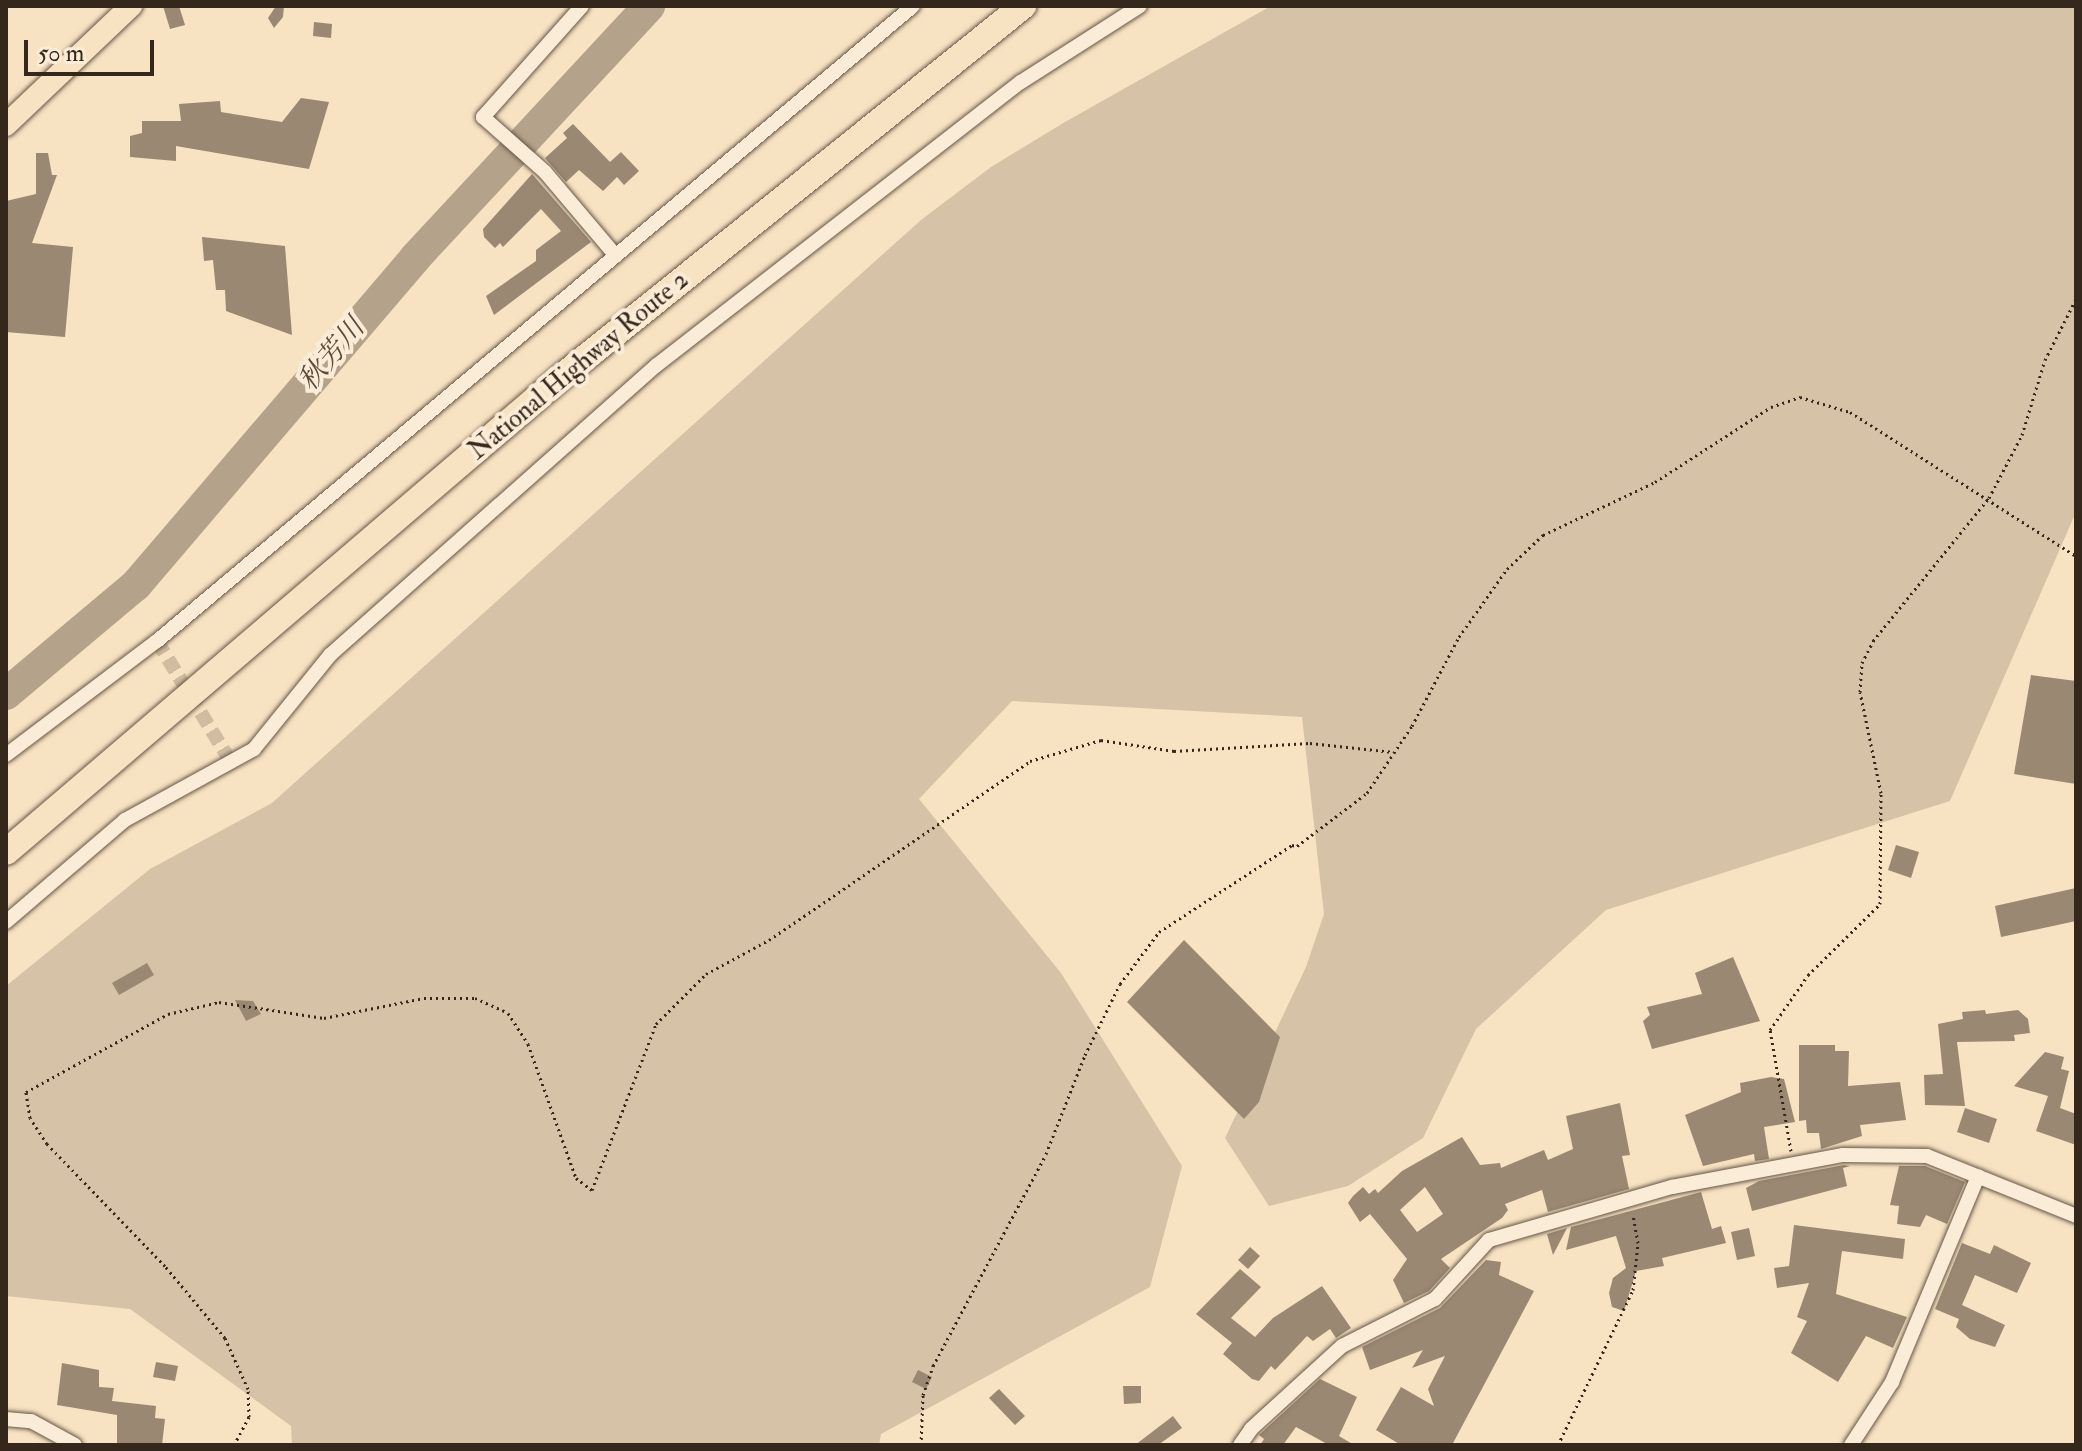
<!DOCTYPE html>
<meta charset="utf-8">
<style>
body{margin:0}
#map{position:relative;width:2082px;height:1451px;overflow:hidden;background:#f7e2c2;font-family:"IM FELL Double Pica","Noto Serif JP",serif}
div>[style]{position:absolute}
.green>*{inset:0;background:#d6c2a6}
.river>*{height:32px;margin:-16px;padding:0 16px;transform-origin:16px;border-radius:16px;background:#b5a28a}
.building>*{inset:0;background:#9a8872}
.street-tunnel>*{height:14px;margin-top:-7px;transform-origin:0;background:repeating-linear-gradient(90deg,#d0bda1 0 14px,transparent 0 21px)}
.path>*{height:3px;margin-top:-1.5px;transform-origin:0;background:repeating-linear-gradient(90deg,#36271c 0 2px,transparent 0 6px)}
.roads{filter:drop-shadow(0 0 2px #665646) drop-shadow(0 0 2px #665646)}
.street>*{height:14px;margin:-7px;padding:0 7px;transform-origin:7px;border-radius:7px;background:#faecd7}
.primary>*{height:22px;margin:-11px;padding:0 11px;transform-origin:11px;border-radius:11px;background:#f7e2c2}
.highway>*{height:26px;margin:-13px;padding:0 13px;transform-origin:13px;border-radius:13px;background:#f7e2c2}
span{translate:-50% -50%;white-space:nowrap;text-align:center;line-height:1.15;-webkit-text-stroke:8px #faecd7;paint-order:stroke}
.street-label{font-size:26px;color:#36271c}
.water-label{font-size:28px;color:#5c4c3d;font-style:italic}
.frame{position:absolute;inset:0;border:8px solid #36271c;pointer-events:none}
.scale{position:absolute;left:24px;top:40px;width:130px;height:36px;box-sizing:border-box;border:4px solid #36271c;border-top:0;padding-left:10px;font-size:24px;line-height:28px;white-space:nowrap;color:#36271c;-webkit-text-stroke:6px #faecd7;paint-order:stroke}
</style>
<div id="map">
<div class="green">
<div style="clip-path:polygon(1271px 6px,2076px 6px,2076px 512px,1950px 801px,1606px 910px,1476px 1029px,1423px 1138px,1348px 1186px,1269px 1206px,1225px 1138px,1306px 967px,1324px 914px,1302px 717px,1012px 701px,919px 799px,1061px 973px,1182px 1166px,1150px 1287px,881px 1434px,879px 1445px,292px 1445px,291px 1426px,130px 1309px,6px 1296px,6px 986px,150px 869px,272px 803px,921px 220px,991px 167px,1065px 122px)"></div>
</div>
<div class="river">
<div style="left:6px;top:694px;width:170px;rotate:-40deg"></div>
<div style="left:136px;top:585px;width:430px;rotate:-49.5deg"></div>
<div style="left:415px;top:258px;width:344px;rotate:-47.1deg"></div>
</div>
<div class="building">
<div style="clip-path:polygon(163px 6px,179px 6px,185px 25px,170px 29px)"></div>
<div style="clip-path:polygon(276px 6px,284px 6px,283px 17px,274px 28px,268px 18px)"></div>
<div style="clip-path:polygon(314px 22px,332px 24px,331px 38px,313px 36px)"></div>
<div style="clip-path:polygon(301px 98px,329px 102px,309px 169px,176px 146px,176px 161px,130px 157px,130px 136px,142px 133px,142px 121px,181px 121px,179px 104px,220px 101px,221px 112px,282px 122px)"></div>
<div style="clip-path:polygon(573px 124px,610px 162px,621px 152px,639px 171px,624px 185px,617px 177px,603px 191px,579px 170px,566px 182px,545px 158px,567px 138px,563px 133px)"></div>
<div style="clip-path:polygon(36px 153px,48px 153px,52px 175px,57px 175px,32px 243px,73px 247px,65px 337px,6px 332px,6px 201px,36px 194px)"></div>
<div style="clip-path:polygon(532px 174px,591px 242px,494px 315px,486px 296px,536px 261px,536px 250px,561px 231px,541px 209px,503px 247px,500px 243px,495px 248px,484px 237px,483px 229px)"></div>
<div style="clip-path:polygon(202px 237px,285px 246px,292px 335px,226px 311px,225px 290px,216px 290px,213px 260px,204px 261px)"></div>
<div style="clip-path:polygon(2031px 675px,2076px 681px,2076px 784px,2014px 774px)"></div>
<div style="clip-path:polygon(1896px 845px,1919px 852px,1911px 878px,1888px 870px)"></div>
<div style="clip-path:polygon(2076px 888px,2076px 921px,2001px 937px,1995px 906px)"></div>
<div style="clip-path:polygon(1184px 940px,1280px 1037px,1259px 1102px,1244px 1119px,1127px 1002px)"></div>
<div style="clip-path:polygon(1733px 957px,1760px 1021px,1652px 1049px,1643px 1021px,1650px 1015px,1647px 1007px,1702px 994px,1695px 973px)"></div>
<div style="clip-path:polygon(147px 963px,154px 975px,119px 995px,112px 983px)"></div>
<div style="clip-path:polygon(235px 1000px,253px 1001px,261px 1014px,246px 1021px)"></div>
<div style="clip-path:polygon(1985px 1010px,1986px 1014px,2018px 1010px,2028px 1019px,2030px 1033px,2014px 1035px,2015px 1041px,1957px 1042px,1965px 1106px,1925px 1105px,1924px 1075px,1943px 1074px,1938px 1024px,1963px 1019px,1962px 1012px)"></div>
<div style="clip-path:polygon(1799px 1045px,1835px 1045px,1835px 1051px,1849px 1051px,1848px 1086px,1900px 1082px,1906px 1120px,1860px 1125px,1862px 1136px,1821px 1149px,1819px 1133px,1807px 1133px,1806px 1120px,1799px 1121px)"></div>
<div style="clip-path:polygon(2045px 1052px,2064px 1057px,2061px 1069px,2069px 1071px,2060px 1108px,2076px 1114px,2076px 1145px,2036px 1131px,2048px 1096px,2014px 1086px)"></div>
<div style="clip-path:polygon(1771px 1077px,1784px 1079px,1795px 1122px,1764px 1127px,1769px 1159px,1755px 1161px,1754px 1154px,1703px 1166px,1685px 1115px,1741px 1092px,1740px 1083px)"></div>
<div style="clip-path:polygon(evenodd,1620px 1103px,1630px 1155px,1622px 1156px,1629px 1189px,1548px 1212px,1542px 1190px,1505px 1204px,1508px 1210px,1502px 1218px,1441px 1259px,1450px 1268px,1429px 1291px,1404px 1303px,1393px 1280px,1407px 1259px,1370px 1214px,1360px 1222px,1348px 1203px,1353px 1196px,1363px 1187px,1369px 1194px,1375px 1189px,1378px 1193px,1402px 1171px,1462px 1137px,1480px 1165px,1500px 1163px,1501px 1168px,1544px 1150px,1548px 1160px,1573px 1149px,1566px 1116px,1620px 1103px,1425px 1187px,1443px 1214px,1417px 1232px,1400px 1210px,1425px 1187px)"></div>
<div style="clip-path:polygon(1965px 1108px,1997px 1119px,1989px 1143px,1957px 1132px)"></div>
<div style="clip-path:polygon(1844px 1165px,1850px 1166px,1843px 1168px,1847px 1186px,1752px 1211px,1746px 1188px,1759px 1181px)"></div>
<div style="clip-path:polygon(1899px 1166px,1925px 1166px,1965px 1182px,1947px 1224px,1926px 1215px,1920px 1227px,1897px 1224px,1899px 1206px,1890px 1205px)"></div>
<div style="clip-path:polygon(1701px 1192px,1712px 1229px,1721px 1226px,1726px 1243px,1662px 1258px,1664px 1266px,1636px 1271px,1624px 1311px,1612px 1307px,1609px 1293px,1613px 1278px,1626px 1268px,1616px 1236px,1566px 1250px,1571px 1227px)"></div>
<div style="clip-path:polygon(1794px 1225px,1905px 1239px,1903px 1259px,1842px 1251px,1836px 1294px,1907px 1317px,1893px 1348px,1866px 1336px,1838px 1382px,1791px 1353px,1807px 1321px,1797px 1317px,1809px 1283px,1777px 1288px,1774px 1268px,1789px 1266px)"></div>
<div style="clip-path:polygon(1567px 1228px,1553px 1255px,1547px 1234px)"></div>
<div style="clip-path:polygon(1749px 1228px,1755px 1256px,1737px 1260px,1731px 1232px)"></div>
<div style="clip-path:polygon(1962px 1243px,1990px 1254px,1994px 1245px,2031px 1263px,2017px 1293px,1975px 1275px,1962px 1305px,2005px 1325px,1995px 1347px,1970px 1339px,1956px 1327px,1959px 1319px,1935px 1309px)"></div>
<div style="clip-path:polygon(1250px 1247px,1260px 1256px,1248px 1269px,1238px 1260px)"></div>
<div style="clip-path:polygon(1486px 1260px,1501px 1262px,1499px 1275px,1534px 1291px,1452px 1445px,1401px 1445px,1376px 1430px,1401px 1387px,1434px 1406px,1428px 1389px,1445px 1356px,1412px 1368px,1423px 1350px,1370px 1370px,1362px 1347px,1440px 1308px)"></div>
<div style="clip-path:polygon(1240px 1269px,1261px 1287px,1231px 1318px,1255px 1337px,1273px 1318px,1322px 1286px,1351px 1328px,1336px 1338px,1330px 1329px,1313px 1341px,1307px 1336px,1275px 1370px,1271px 1366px,1259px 1381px,1252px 1379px,1223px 1354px,1232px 1343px,1196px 1314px)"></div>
<div style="clip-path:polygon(156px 1362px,178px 1366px,175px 1381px,153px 1377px)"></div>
<div style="clip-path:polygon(62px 1363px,99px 1370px,99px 1387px,114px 1388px,112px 1401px,156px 1406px,155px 1418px,165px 1419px,162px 1445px,117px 1445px,117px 1415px,57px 1405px)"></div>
<div style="clip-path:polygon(918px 1370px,932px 1377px,926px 1389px,912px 1382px)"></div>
<div style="clip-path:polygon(1320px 1379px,1357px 1397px,1339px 1436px,1354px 1445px,1329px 1445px,1296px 1427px,1283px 1445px,1260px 1445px,1264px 1439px,1259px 1435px)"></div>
<div style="clip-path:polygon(1123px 1386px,1141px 1386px,1141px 1403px,1124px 1404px)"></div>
<div style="clip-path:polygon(999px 1389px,1025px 1416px,1015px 1425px,989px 1398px)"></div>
<div style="clip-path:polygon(1173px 1416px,1182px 1428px,1158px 1445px,1135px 1445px)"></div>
</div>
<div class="street-tunnel">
<div style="left:157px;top:641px;width:144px;rotate:58.6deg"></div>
</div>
<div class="path">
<div style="left:1791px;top:1151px;width:123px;rotate:-99.8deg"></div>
<div style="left:1770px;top:1030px;width:67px;rotate:-55.4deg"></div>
<div style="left:1808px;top:975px;width:101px;rotate:-44.6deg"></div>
<div style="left:1880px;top:904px;width:111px;rotate:-89.5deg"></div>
<div style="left:1881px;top:793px;width:103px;rotate:-101.7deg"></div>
<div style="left:1860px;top:692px;width:29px;rotate:-86deg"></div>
<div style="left:1862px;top:663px;width:25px;rotate:-63deg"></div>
<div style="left:1873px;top:641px;width:184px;rotate:-51deg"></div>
<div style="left:1989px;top:498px;width:71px;rotate:-62.4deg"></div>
<div style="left:2022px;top:435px;width:78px;rotate:-73deg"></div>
<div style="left:2045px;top:360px;width:68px;rotate:-63.1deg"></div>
<div style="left:234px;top:1445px;width:32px;rotate:-62deg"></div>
<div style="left:249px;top:1417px;width:28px;rotate:-92deg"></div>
<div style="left:248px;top:1389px;width:56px;rotate:-114.3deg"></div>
<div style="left:225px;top:1338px;width:94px;rotate:-129.8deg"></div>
<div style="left:165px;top:1266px;width:170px;rotate:-134deg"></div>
<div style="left:47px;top:1144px;width:31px;rotate:-123deg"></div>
<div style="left:30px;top:1118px;width:26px;rotate:-99deg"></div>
<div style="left:26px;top:1092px;width:162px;rotate:-28.8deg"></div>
<div style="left:168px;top:1014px;width:52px;rotate:-13.2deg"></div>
<div style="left:219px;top:1002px;width:106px;rotate:8.7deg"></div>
<div style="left:324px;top:1018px;width:102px;rotate:-11.3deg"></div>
<div style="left:424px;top:998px;width:51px"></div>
<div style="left:475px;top:998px;width:36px;rotate:24deg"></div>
<div style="left:508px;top:1013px;width:37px;rotate:57deg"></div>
<div style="left:528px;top:1044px;width:142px;rotate:70.3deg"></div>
<div style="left:576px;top:1178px;width:20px;rotate:37deg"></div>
<div style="left:592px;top:1190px;width:178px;rotate:-68.9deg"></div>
<div style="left:656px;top:1024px;width:71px;rotate:-45deg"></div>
<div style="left:706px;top:974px;width:72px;rotate:-28.4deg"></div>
<div style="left:769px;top:940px;width:316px;rotate:-34.4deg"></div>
<div style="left:1030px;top:761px;width:74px;rotate:-16.5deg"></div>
<div style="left:1101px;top:740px;width:74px;rotate:8.6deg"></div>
<div style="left:1174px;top:751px;width:136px;rotate:-3.4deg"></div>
<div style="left:1310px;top:743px;width:84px;rotate:6.1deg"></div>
<div style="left:921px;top:1445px;width:50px;rotate:-87.7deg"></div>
<div style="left:923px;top:1395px;width:31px;rotate:-71deg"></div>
<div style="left:933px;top:1366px;width:240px;rotate:-61.9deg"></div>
<div style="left:1046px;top:1154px;width:106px;rotate:-68.5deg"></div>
<div style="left:1085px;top:1055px;width:79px;rotate:-63.8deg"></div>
<div style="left:1120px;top:984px;width:65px;rotate:-53.1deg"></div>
<div style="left:1159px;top:932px;width:159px;rotate:-33.2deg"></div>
<div style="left:1292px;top:845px;width:5px;rotate:11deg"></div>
<div style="left:1297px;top:846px;width:88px;rotate:-37.1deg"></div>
<div style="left:1367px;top:793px;width:81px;rotate:-56.1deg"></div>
<div style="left:1412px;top:726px;width:101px;rotate:-62.2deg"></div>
<div style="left:1459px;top:637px;width:83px;rotate:-54.8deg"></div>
<div style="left:1507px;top:569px;width:50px;rotate:-43.4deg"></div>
<div style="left:1543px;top:535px;width:124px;rotate:-25.3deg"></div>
<div style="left:1655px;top:482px;width:138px;rotate:-32.9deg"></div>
<div style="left:1771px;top:407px;width:31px;rotate:-19deg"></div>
<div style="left:1800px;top:397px;width:52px;rotate:16.7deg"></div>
<div style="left:1850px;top:412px;width:268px;rotate:32.5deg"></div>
<div style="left:1558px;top:1445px;width:172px;rotate:-64.2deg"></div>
<div style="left:1633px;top:1290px;width:47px;rotate:-83.9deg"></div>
<div style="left:1638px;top:1243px;width:27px;rotate:-100deg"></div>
</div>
<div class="roads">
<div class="street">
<div style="left:582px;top:6px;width:149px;rotate:131.7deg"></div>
<div style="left:483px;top:117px;width:83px;rotate:41.6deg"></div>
<div style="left:545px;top:172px;width:110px;rotate:49.8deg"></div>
<div style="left:6px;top:755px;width:189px;rotate:-37.1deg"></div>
<div style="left:157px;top:641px;width:987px;rotate:-40.03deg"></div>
<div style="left:6px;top:922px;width:157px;rotate:-40.6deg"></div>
<div style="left:125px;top:820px;width:147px;rotate:-28.8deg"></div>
<div style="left:254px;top:749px;width:121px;rotate:-51deg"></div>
<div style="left:330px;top:655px;width:437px;rotate:-41.6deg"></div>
<div style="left:657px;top:365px;width:461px;rotate:-37.9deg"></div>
<div style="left:1021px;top:82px;width:141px;rotate:-32.6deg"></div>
<div style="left:6px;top:1419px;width:25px;rotate:5deg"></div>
<div style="left:31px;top:1421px;width:50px;rotate:28.6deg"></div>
<div style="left:1240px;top:1445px;width:19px;rotate:-55deg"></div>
<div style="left:1251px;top:1429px;width:123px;rotate:-42.4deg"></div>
<div style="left:1342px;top:1346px;width:104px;rotate:-26.8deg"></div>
<div style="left:1435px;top:1299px;width:80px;rotate:-47.5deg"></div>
<div style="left:1489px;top:1240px;width:191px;rotate:-16.2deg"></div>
<div style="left:1672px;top:1187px;width:174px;rotate:-10.6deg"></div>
<div style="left:1843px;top:1155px;width:84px;rotate:0.7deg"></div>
<div style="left:1927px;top:1156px;width:161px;rotate:21.9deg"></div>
<div style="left:1851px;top:1445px;width:75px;rotate:-56.9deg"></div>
<div style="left:1892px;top:1382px;width:223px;rotate:-67.3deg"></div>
</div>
<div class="primary">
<div style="left:6px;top:125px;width:173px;rotate:-43.6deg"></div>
</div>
<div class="highway">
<div style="left:6px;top:852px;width:736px;rotate:-40.53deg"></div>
<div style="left:565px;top:374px;width:588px;rotate:-38.78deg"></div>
</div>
</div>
<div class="street-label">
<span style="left:579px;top:366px;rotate:-40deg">National Highway Route 2</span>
</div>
<div class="water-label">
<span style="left:332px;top:355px;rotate:-50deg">秋芳川</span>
</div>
<div class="frame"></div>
<div class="scale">50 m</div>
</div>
